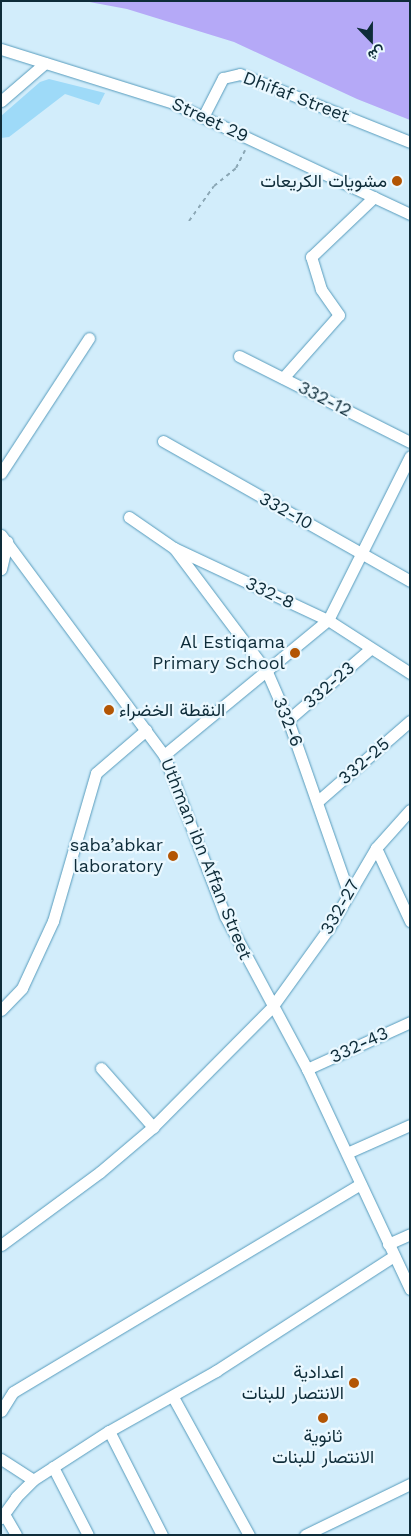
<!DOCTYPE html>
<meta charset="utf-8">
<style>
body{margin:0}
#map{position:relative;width:411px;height:1536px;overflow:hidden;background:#d2edfb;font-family:"Work Sans",Vazirmatn,sans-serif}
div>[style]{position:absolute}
.green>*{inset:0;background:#9edaf8}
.water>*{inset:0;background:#b5a9f7}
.path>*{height:2px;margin-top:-1px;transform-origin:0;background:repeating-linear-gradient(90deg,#8ba7b5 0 4px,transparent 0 8px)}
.roads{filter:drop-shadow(0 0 1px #569bbc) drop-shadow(0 0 1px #569bbc)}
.minor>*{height:11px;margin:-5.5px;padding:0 5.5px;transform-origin:5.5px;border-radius:5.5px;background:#fff}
.dots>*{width:14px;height:14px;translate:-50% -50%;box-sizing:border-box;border:2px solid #eaf8ff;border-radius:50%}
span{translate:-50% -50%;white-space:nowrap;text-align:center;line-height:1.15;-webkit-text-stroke:4.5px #eaf8ff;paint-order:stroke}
.street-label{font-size:18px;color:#0e2c39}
.poi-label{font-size:18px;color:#0e2c39}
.right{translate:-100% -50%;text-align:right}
.left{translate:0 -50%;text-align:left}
.frame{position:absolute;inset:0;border:2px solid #0e2c39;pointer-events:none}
.north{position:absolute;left:346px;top:15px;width:50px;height:50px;-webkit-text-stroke:4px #eaf8ff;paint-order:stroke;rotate:158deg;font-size:14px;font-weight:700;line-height:20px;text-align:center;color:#0e2c39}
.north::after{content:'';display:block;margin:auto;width:18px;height:22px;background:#0e2c39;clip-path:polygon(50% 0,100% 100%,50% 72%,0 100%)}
</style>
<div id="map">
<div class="green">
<div style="clip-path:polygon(49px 79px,105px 93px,99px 105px,65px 94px,9px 137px,1px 138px,1px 116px,40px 82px)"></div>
</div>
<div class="water">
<div style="clip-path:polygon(84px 1px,410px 1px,410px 120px,357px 99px,234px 42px,127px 9px)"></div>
</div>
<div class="path">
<div style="left:189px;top:221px;width:43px;rotate:-54.5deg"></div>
<div style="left:214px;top:186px;width:28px;rotate:-39deg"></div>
<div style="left:236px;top:168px;width:20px;rotate:-63deg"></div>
</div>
<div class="roads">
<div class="minor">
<div style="left:1px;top:49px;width:180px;rotate:17.4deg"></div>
<div style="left:173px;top:103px;width:262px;rotate:25.1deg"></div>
<div style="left:1px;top:101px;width:58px;rotate:-40.8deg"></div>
<div style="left:203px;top:117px;width:44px;rotate:-62.9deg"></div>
<div style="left:223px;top:78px;width:17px;rotate:-13deg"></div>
<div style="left:240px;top:74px;width:183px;rotate:21.8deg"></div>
<div style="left:239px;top:356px;width:191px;rotate:26.7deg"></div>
<div style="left:283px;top:378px;width:84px;rotate:-48.4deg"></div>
<div style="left:339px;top:315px;width:32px;rotate:-125deg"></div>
<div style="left:321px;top:289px;width:34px;rotate:-107deg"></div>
<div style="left:311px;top:257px;width:87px;rotate:-43.6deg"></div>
<div style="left:163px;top:441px;width:284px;rotate:29.5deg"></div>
<div style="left:1px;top:473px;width:161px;rotate:-56.9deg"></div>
<div style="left:129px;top:517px;width:55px;rotate:34.6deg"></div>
<div style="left:174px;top:548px;width:170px;rotate:25.1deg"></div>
<div style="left:328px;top:620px;width:98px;rotate:32.9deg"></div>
<div style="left:1px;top:535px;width:274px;rotate:53.5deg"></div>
<div style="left:164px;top:755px;width:172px;rotate:69.2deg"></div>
<div style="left:225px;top:916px;width:174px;rotate:61.8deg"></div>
<div style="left:307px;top:1069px;width:243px;rotate:64.9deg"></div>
<div style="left:174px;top:548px;width:155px;rotate:53.1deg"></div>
<div style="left:267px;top:672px;width:52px;rotate:66.4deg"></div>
<div style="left:288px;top:720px;width:181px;rotate:70.7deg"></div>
<div style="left:1px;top:569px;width:28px;rotate:-77deg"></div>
<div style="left:288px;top:720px;width:108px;rotate:-40.9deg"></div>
<div style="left:164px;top:755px;width:212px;rotate:-39.5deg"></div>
<div style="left:328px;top:620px;width:183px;rotate:-63.4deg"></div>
<div style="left:318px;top:801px;width:122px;rotate:-41deg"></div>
<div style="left:376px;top:848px;width:81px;rotate:65deg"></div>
<div style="left:1px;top:1010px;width:30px;rotate:-46deg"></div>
<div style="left:22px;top:988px;width:74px;rotate:-65.2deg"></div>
<div style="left:53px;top:921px;width:154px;rotate:-73.8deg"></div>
<div style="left:96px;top:773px;width:66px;rotate:-40.7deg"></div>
<div style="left:101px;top:1068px;width:79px;rotate:48.6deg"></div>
<div style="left:307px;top:1069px;width:113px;rotate:-24.5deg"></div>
<div style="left:347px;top:1153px;width:69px;rotate:-24deg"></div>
<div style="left:388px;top:1244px;width:24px;rotate:-24deg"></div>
<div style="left:1px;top:1245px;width:123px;rotate:-36.4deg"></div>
<div style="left:100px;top:1172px;width:70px;rotate:-40.3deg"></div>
<div style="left:153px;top:1127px;width:169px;rotate:-45.2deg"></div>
<div style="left:272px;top:1007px;width:97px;rotate:-54.2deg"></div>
<div style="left:329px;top:928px;width:93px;rotate:-59.6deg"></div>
<div style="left:376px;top:848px;width:51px;rotate:-48.2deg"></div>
<div style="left:173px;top:1397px;width:158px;rotate:61.2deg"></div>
<div style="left:1px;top:1411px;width:22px;rotate:-58deg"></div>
<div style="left:13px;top:1392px;width:405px;rotate:-30.9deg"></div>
<div style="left:109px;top:1431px;width:117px;rotate:63deg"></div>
<div style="left:1px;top:1459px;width:38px;rotate:33deg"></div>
<div style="left:53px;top:1467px;width:76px;rotate:62.8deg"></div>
<div style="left:4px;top:1514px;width:24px;rotate:60deg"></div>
<div style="left:1px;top:1518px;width:26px;rotate:-54deg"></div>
<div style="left:16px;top:1497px;width:24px;rotate:-45deg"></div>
<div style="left:33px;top:1480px;width:90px;rotate:-32.8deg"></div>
<div style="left:109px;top:1431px;width:123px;rotate:-29.3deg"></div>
<div style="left:216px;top:1371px;width:212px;rotate:-32.9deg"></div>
<div style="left:305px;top:1535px;width:117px;rotate:-25.9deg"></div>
</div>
</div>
<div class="dots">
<div style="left:397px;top:181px;background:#b35504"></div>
<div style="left:295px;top:653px;background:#b35504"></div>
<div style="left:109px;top:710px;background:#b35504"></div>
<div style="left:173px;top:856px;background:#b35504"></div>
<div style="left:354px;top:1383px;background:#b35504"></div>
<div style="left:323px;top:1418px;background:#b35504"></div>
</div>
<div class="street-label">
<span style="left:296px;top:97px;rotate:21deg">Dhifaf Street</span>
<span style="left:210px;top:120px;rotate:25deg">Street 29</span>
<span style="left:325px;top:399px;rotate:27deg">332-12</span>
<span style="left:286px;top:511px;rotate:29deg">332-10</span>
<span style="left:270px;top:593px;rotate:25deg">332-8</span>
<span style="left:329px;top:685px;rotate:-41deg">332-23</span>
<span style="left:288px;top:722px;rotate:68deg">332-6</span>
<span style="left:364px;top:761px;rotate:-41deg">332-25</span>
<span style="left:206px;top:859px;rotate:68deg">Uthman ibn Affan Street</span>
<span style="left:340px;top:907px;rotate:-60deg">332-27</span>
<span style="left:359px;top:1045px;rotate:-25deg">332-43</span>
</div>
<div class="poi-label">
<span class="right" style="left:387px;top:181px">مشويات الكريعات</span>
<span class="right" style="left:285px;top:653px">Al Estiqama<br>Primary School</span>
<span class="left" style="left:119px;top:710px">النقطة الخضراء</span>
<span class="right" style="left:163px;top:856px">saba’abkar<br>laboratory</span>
<span class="right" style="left:344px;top:1383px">اعدادية<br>الانتصار للبنات</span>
<span style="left:323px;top:1447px">ثانوية<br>الانتصار للبنات</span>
</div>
<div class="frame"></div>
<div class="north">ش</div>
</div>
